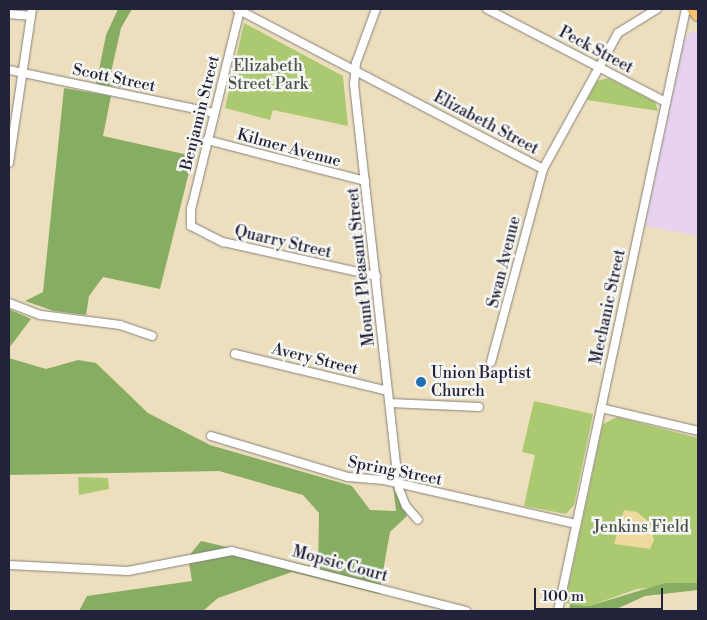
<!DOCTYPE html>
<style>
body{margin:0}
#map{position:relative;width:707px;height:620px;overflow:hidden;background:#eddfbe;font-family:"Libre Bodoni",serif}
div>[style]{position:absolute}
.built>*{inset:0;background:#e7d2ef}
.green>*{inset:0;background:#aac971}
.forest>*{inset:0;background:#87ad63}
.sand>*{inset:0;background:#eeda9e}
.roads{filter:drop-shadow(0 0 1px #88807c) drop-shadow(0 0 1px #88807c)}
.minor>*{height:8px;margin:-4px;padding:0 4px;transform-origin:4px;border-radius:4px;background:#fff}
.primary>*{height:12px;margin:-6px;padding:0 6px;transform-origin:6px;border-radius:6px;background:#f5c16b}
.dots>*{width:14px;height:14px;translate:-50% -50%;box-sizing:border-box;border:2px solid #f6f6f2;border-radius:50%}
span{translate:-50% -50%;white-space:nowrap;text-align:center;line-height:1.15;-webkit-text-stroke:5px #f6f6f2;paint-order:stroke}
.street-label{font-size:16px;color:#22223b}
.park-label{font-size:16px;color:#4b544b}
.poi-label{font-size:16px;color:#22223b}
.left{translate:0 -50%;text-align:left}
.frame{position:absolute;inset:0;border:10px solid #22223b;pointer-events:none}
.scale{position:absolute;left:534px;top:588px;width:129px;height:22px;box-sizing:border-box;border:2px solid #22223b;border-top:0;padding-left:6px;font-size:15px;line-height:18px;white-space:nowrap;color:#22223b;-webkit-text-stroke:4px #f6f6f2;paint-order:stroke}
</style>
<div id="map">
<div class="built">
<div style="clip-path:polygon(690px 32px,698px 32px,698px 236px,645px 226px,684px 41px)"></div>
</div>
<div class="green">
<div style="clip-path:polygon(244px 23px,343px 76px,348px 126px,273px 110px,270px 120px,225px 108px)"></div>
<div style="clip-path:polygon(608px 78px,655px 102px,658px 111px,587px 100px,597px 81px)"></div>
<div style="clip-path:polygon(534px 401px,593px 414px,574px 505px,566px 514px,524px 506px,535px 455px,522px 452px)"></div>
<div style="clip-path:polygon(617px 417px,698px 438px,698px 583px,637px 589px,589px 606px,565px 603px,603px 424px)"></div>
<div style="clip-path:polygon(78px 477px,108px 478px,109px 489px,79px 495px)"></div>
</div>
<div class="forest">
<div style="clip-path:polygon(118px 9px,132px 9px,121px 28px,110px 77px,129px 83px,128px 87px,96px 85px,106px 35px)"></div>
<div style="clip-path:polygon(64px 88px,111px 96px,103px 136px,193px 156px,160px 289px,103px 277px,89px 296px,86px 315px,54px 311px,25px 301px,43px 292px)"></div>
<div style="clip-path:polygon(9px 309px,31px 319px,9px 348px)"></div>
<div style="clip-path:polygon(9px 358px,46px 369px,78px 360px,96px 363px,148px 413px,210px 445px,352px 486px,370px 510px,396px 511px,393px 485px,407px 516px,390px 532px,379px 594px,292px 572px,218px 598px,203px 611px,79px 611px,87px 596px,192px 581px,188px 557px,201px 541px,318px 568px,319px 513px,303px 495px,219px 471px,9px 475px)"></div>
<div style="clip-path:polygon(665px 583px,698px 583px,698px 590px,645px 596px,612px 611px,569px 611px,570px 604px,589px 606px)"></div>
</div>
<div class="sand">
<div style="clip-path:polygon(624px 510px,637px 512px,650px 523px,654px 540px,650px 549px,614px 544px)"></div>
</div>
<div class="roads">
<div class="minor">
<div style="left:237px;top:9px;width:345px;rotate:27.6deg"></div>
<div style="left:376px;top:9px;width:58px;rotate:110.3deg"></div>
<div style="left:356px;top:63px;width:21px;rotate:95deg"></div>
<div style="left:354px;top:84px;width:407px;rotate:83.7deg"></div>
<div style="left:399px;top:489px;width:18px;rotate:68deg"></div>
<div style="left:406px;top:506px;width:18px;rotate:49deg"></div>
<div style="left:487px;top:9px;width:202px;rotate:27.5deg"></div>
<div style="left:240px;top:10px;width:205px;rotate:103.8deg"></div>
<div style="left:191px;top:209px;width:17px;rotate:90deg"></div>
<div style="left:191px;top:226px;width:36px;rotate:27deg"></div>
<div style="left:223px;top:242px;width:157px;rotate:12.5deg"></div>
<div style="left:9px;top:14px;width:22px;rotate:5deg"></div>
<div style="left:9px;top:70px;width:209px;rotate:11.8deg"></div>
<div style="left:207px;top:140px;width:163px;rotate:14.5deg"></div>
<div style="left:9px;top:163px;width:156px;rotate:-81.5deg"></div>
<div style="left:9px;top:303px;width:34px;rotate:21deg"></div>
<div style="left:41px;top:315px;width:80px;rotate:7.2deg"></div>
<div style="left:120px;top:325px;width:34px;rotate:19deg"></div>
<div style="left:235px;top:354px;width:157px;rotate:13.6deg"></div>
<div style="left:491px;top:362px;width:200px;rotate:-74.9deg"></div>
<div style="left:543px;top:169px;width:155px;rotate:-61.1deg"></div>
<div style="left:618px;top:33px;width:46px;rotate:-31.6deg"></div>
<div style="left:390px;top:403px;width:89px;rotate:2.6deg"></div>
<div style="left:601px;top:408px;width:100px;rotate:13.3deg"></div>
<div style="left:211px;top:436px;width:143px;rotate:16.7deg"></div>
<div style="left:348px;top:477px;width:36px;rotate:5deg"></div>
<div style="left:384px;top:480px;width:197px;rotate:12.9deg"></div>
<div style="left:9px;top:565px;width:119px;rotate:2.9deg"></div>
<div style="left:128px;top:571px;width:106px;rotate:-10.9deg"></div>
<div style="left:232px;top:551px;width:242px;rotate:14.4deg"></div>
<div style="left:558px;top:611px;width:615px;rotate:-78deg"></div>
</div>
<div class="primary">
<div style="left:693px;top:9px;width:8px;rotate:50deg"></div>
</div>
</div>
<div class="dots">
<div style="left:421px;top:382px;background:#1f6fb2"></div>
</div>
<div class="street-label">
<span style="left:596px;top:50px;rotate:28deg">Peck Street</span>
<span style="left:114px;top:78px;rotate:12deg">Scott Street</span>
<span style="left:200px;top:113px;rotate:-76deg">Benjamin Street</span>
<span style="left:486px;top:123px;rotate:28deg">Elizabeth Street</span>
<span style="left:289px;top:148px;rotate:15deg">Kilmer Avenue</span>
<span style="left:283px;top:242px;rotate:13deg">Quarry Street</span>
<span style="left:504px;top:262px;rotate:-76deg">Swan Avenue</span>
<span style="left:361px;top:267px;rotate:-96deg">Mount Pleasant Street</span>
<span style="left:608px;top:307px;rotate:-78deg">Mechanic Street</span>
<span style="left:315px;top:359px;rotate:14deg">Avery Street</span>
<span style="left:395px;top:471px;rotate:11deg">Spring Street</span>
<span style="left:340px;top:564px;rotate:15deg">Mopsic Court</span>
</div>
<div class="park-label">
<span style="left:268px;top:75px">Elizabeth<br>Street Park</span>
<span style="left:641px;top:527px">Jenkins Field</span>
</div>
<div class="poi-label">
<span class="left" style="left:431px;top:382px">Union Baptist<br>Church</span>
</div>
<div class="frame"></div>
<div class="scale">100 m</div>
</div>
